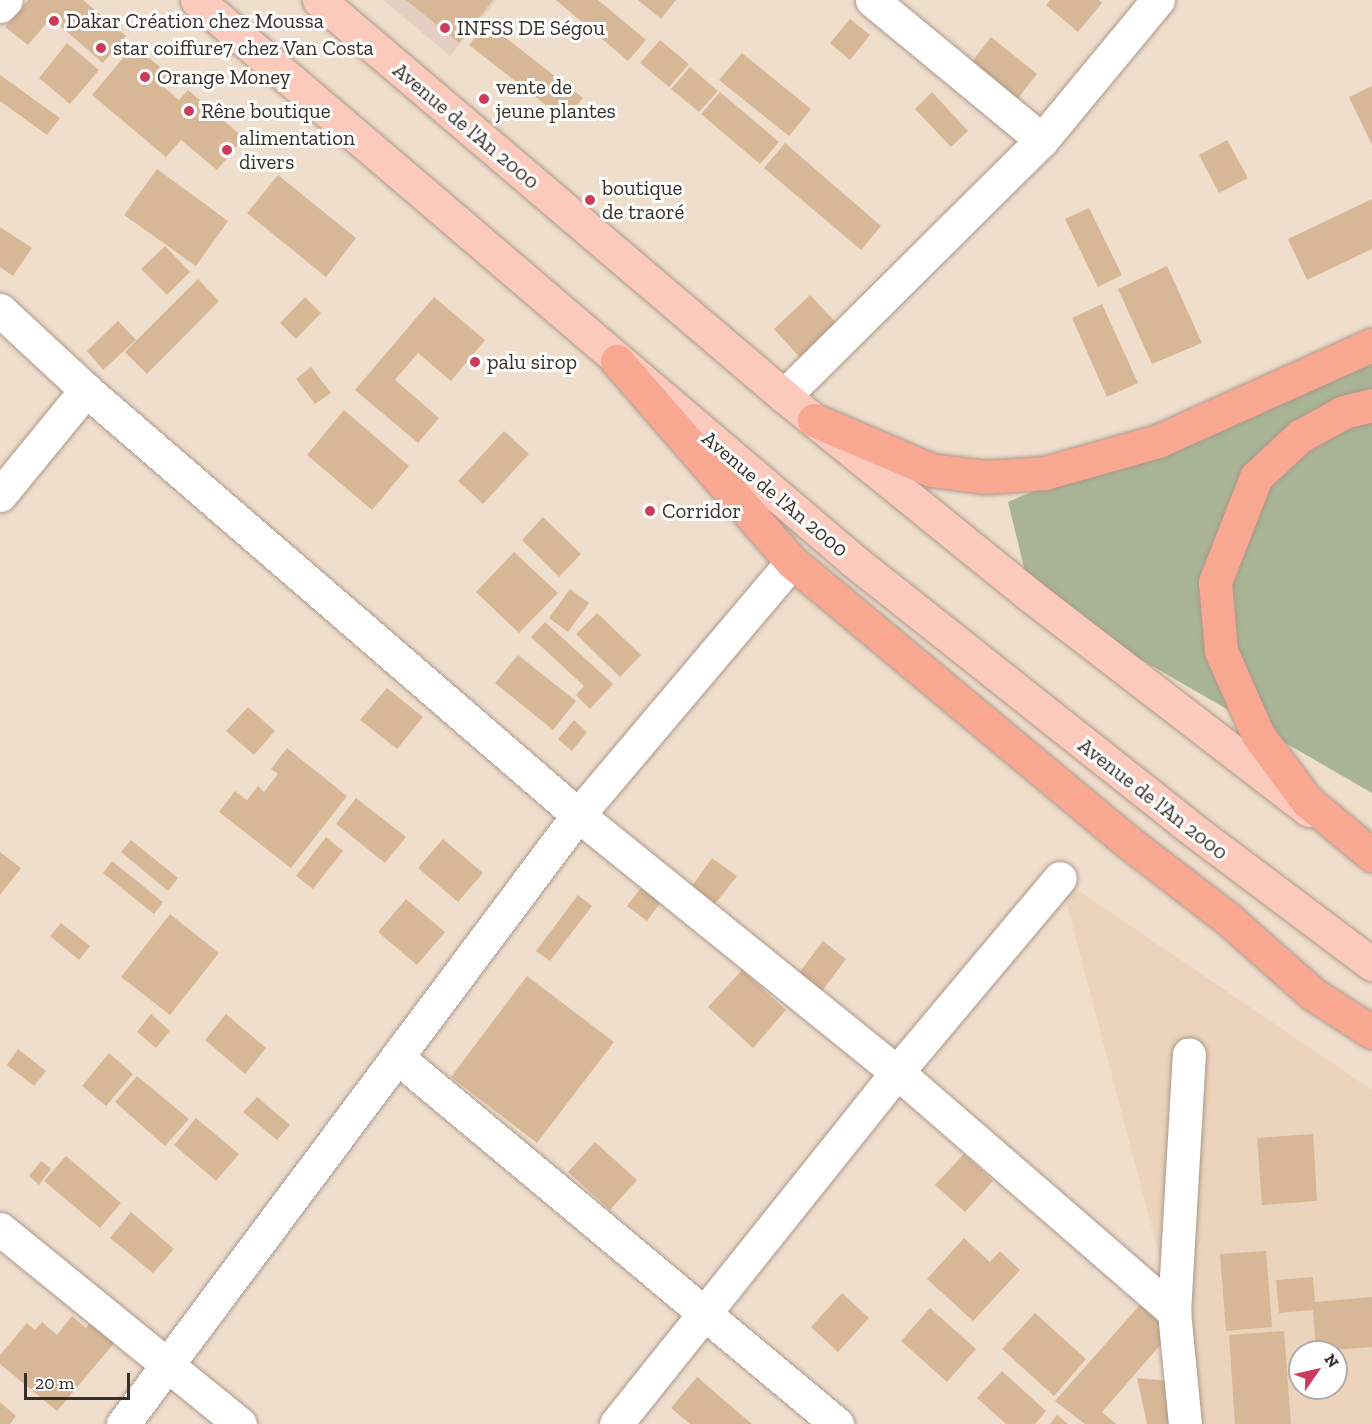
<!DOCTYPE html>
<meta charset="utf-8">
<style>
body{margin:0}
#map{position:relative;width:1372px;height:1424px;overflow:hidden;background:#f0decd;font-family:"Zilla Slab",serif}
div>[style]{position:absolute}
.built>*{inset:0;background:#ebd3bc}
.education>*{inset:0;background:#e4d0c2}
.green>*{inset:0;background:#a9b496}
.building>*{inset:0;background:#d8b797}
.roads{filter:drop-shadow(0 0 2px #ab998a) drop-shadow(0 0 2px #ab998a)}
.minor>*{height:33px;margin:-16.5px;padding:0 16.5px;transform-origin:16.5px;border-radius:16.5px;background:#fff}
.major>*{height:33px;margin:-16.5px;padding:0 16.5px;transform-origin:16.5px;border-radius:16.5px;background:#fbcabc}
.highway>*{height:33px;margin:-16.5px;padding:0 16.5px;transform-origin:16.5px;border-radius:16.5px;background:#f8a790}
.dots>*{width:16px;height:16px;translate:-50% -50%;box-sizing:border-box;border:3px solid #fff;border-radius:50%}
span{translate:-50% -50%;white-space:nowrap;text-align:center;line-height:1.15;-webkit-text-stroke:6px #fff;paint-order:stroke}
.poi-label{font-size:21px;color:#373029}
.left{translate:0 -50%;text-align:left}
.street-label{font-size:21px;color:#373029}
.north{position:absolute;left:1288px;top:1340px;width:60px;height:60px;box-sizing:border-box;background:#fff;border:2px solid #afaca9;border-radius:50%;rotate:56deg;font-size:16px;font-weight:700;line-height:24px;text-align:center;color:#373029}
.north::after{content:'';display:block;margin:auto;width:21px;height:27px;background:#cc3c5a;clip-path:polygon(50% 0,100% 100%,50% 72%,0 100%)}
.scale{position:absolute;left:24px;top:1373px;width:106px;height:27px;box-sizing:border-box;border:3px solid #373029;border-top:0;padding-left:8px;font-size:18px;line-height:21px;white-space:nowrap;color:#373029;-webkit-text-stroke:4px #fff;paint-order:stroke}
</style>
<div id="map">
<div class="built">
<div style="clip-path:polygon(evenodd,1060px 878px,1372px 1090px,1372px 1424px,1185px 1424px,1174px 1312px,1060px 878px,1300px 1352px,1336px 1352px,1336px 1388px,1300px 1388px,1300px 1352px)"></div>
</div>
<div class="education">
<div style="clip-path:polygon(383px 0,497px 0,450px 56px)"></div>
</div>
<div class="green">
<div style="clip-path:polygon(1372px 348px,1372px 793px,1031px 596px,1008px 502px)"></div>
</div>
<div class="building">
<div style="clip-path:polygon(28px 0,83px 0,126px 36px,103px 63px,51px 18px,28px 45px,5px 27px)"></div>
<div style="clip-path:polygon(406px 0,493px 0,459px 43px)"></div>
<div style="clip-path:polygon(556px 0,598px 0,646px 40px,628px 61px)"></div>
<div style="clip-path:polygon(638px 0,676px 0,661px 19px)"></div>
<div style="clip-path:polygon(1050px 0,1099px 0,1102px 3px,1078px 32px,1046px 5px)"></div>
<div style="clip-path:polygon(850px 19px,870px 35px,850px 60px,830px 43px)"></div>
<div style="clip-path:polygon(487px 23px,583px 98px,565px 120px,469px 45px)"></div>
<div style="clip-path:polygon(991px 37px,1037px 74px,1014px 103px,968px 67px)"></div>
<div style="clip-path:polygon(660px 40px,689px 64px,669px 87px,640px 63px)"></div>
<div style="clip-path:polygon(67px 43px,99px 70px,70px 104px,39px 78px)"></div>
<div style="clip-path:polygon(134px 45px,168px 74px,160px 84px,179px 100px,188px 90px,244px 138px,217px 170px,181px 140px,166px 157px,92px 95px)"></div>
<div style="clip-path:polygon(742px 53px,811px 109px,789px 136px,719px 80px)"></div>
<div style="clip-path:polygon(690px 67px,718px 91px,699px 112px,671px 89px)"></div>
<div style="clip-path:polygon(0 75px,60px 118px,47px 135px,0 101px)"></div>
<div style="clip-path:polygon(1372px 86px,1372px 145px,1349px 97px)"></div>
<div style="clip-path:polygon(720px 92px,779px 142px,760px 164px,701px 114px)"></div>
<div style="clip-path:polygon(932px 92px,968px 131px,951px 147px,915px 109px)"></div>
<div style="clip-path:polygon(1227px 140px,1248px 178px,1219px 193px,1199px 155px)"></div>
<div style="clip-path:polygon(785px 143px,881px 226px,861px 250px,764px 168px)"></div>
<div style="clip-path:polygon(157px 169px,228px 221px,196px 266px,124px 215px)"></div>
<div style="clip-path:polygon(278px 175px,356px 238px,326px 277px,247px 213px)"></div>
<div style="clip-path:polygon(1372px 199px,1372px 249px,1307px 280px,1288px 239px)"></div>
<div style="clip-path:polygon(1089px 208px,1122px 275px,1098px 287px,1065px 219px)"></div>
<div style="clip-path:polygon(0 227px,32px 248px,13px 276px,0 267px)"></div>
<div style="clip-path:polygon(165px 246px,190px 272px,167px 295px,141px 269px)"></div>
<div style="clip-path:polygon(1167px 266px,1202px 343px,1152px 364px,1118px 289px)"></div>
<div style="clip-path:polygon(198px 279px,219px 301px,147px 374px,125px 352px)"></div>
<div style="clip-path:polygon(810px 295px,841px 328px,804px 362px,774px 329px)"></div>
<div style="clip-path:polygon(305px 297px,321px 313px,296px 339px,280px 323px)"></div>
<div style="clip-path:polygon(434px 297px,485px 340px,451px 381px,418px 353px,395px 380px,439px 418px,418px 443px,355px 390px)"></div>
<div style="clip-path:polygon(1102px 304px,1138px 383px,1107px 397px,1072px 318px)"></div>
<div style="clip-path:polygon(118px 321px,136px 340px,103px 370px,87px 351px)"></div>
<div style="clip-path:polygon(311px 367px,331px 393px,315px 404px,296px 379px)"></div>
<div style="clip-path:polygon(344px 410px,409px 466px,372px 510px,307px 455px)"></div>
<div style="clip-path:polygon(504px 431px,529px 454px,483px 504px,458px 481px)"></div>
<div style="clip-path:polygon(543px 517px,581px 554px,559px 577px,522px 540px)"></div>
<div style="clip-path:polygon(514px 552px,558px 593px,519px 633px,476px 592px)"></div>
<div style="clip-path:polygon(570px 589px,589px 603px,568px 632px,549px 618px)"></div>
<div style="clip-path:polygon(597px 613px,641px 655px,620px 677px,576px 634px)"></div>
<div style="clip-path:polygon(545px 622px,613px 684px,590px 709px,576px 695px,584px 686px,531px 637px)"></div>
<div style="clip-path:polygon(518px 655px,576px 701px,553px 730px,495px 683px)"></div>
<div style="clip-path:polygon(387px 688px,423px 717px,397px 749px,360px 720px)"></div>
<div style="clip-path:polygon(248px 707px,275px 731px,254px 755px,226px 731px)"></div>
<div style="clip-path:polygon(574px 720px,587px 732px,572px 751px,558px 739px)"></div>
<div style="clip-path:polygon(287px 748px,347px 796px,291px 868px,219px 812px,235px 791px,247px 800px,258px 786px,264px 792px,278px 774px,271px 769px)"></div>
<div style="clip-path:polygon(356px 798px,406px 837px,385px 863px,336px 824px)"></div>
<div style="clip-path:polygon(326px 837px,343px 851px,313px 889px,296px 876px)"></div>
<div style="clip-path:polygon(443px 839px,483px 873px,458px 902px,418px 868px)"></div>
<div style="clip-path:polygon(131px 840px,178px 878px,168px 891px,121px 852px)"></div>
<div style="clip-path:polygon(0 852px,21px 868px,0 895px)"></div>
<div style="clip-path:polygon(712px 858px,737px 876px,715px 904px,692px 886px)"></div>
<div style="clip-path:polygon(112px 861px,163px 902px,154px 914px,103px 873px)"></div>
<div style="clip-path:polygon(641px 888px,660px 903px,647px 921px,627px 906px)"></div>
<div style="clip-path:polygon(578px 895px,592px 906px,550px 961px,536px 951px)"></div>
<div style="clip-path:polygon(406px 899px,445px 932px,417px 965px,378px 932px)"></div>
<div style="clip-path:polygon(170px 914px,219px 953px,170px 1015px,121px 977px)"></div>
<div style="clip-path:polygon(61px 923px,90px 946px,79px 960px,50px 936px)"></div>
<div style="clip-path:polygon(823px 941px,846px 959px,822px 991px,799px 973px)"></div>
<div style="clip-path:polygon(742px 970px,786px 1010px,753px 1048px,708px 1007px)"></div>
<div style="clip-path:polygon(527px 976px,614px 1042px,537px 1143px,451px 1077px)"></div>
<div style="clip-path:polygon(151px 1014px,170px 1031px,156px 1048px,137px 1032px)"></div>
<div style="clip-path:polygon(226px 1014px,266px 1048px,245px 1074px,205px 1040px)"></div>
<div style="clip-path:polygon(18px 1049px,46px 1071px,34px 1086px,7px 1065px)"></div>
<div style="clip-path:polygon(109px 1053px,133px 1074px,106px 1106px,82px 1086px)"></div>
<div style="clip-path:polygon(137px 1076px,189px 1119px,165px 1146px,115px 1102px)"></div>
<div style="clip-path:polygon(257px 1097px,290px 1125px,277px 1140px,243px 1112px)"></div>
<div style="clip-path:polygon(196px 1118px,239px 1154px,216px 1181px,174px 1145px)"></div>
<div style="clip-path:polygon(1313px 1134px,1317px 1201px,1262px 1205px,1257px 1138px)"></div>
<div style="clip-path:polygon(595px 1142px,637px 1180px,610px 1210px,568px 1172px)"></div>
<div style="clip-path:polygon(964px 1154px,993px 1181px,965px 1212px,935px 1185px)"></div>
<div style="clip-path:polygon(66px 1156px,121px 1203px,100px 1228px,44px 1181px)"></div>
<div style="clip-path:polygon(41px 1161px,51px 1169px,39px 1185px,29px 1176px)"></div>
<div style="clip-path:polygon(131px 1212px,174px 1249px,153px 1273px,110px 1238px)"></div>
<div style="clip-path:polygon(964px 1238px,990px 1262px,1000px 1251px,1020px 1270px,973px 1321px,927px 1279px)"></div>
<div style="clip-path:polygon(1266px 1251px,1272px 1327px,1226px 1331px,1220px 1254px)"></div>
<div style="clip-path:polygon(1313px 1277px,1315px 1302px,1372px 1297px,1372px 1347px,1316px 1351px,1313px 1310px,1279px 1313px,1276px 1280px)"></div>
<div style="clip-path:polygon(842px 1293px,869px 1318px,838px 1352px,811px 1327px)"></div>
<div style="clip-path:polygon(1145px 1299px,1176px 1327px,1102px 1412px,1116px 1424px,1085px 1424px,1055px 1401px)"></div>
<div style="clip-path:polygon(930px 1308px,976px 1349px,947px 1382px,901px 1341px)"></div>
<div style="clip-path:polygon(1035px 1313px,1086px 1359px,1054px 1396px,1002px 1349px)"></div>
<div style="clip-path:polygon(96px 1315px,121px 1335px,57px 1411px,0 1364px,0 1355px,27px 1323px,35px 1330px,42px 1322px,57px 1335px,72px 1316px,86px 1328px)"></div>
<div style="clip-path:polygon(1284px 1331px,1291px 1424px,1235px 1424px,1229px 1335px)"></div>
<div style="clip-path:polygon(1002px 1371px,1046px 1411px,1035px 1424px,1006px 1424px,977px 1398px)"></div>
<div style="clip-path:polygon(697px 1377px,752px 1424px,690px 1424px,671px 1408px)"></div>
<div style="clip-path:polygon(1137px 1378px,1169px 1381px,1172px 1424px,1147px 1424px)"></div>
<div style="clip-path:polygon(0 1402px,16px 1416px,10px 1424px,0 1424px)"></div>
<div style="clip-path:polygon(1057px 1415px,1068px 1424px,1050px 1424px)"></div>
</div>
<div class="roads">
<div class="minor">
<div style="left:872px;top:0;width:220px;rotate:39.5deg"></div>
<div style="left:0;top:6px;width:8px;rotate:-45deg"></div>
<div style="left:0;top:310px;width:117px;rotate:42.9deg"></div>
<div style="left:86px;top:390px;width:650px;rotate:40.82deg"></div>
<div style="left:578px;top:815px;width:410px;rotate:38.9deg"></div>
<div style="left:897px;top:1072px;width:367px;rotate:40.9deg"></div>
<div style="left:784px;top:396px;width:363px;rotate:-44.8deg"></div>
<div style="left:1042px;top:140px;width:182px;rotate:-50.4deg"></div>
<div style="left:0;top:495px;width:136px;rotate:-50.7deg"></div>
<div style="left:397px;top:1057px;width:573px;rotate:39.83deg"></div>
<div style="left:0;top:1229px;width:309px;rotate:39.1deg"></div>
<div style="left:123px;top:1424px;width:760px;rotate:-53.24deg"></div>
<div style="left:578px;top:815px;width:331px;rotate:-49.8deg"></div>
<div style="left:616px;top:1424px;width:450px;rotate:-51.4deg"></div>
<div style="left:897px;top:1072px;width:253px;rotate:-50deg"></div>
<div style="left:1185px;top:1424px;width:113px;rotate:-95.6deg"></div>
<div style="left:1174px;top:1312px;width:258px;rotate:-86.7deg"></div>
</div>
<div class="major">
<div style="left:197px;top:0;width:864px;rotate:40.49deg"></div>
<div style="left:854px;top:561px;width:421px;rotate:38.4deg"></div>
<div style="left:1184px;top:823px;width:235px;rotate:36.9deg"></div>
<div style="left:319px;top:0;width:611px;rotate:40.42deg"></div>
<div style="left:784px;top:396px;width:318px;rotate:39deg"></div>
<div style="left:1031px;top:596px;width:351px;rotate:37.6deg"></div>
</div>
<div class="highway">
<div style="left:617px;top:361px;width:267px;rotate:49deg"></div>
<div style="left:792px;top:562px;width:437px;rotate:39.8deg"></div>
<div style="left:1128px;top:842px;width:125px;rotate:37.5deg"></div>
<div style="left:1227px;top:918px;width:115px;rotate:41.5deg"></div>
<div style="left:1313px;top:994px;width:70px;rotate:32.8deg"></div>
<div style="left:1372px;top:405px;width:29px;rotate:166deg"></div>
<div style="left:1344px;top:412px;width:50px;rotate:151.4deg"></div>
<div style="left:1300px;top:436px;width:60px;rotate:137deg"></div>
<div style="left:1256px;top:477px;width:113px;rotate:111.3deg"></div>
<div style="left:1215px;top:582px;width:69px;rotate:85deg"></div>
<div style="left:1221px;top:651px;width:92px;rotate:66.2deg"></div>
<div style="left:1258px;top:735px;width:82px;rotate:53.4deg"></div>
<div style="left:1307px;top:801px;width:85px;rotate:39.7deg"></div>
<div style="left:814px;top:420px;width:127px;rotate:23.1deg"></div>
<div style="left:931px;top:470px;width:54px;rotate:7.4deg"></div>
<div style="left:985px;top:477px;width:60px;rotate:-3.8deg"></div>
<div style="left:1045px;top:473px;width:117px;rotate:-15.8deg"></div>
<div style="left:1158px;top:441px;width:235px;rotate:-24.2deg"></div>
</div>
</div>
<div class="dots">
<div style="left:54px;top:21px;background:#cc3c5a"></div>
<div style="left:445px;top:28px;background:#cc3c5a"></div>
<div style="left:101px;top:48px;background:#cc3c5a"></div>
<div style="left:145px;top:77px;background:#cc3c5a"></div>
<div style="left:484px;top:99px;background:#cc3c5a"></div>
<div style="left:189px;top:111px;background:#cc3c5a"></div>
<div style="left:227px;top:150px;background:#cc3c5a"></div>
<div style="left:590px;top:200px;background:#cc3c5a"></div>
<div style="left:475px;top:362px;background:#cc3c5a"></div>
<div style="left:650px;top:511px;background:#cc3c5a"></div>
</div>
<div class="poi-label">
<span class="left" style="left:66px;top:21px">Dakar Création chez Moussa</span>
<span class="left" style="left:457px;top:28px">INFSS DE Ségou</span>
<span class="left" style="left:113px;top:48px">star coiffure7 chez Van Costa</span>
<span class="left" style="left:157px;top:77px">Orange Money</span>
<span class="left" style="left:496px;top:99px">vente de<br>jeune plantes</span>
<span class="left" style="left:201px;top:111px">Rêne boutique</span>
<span class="left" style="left:239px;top:150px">alimentation<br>divers</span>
<span class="left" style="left:602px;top:200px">boutique<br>de traoré</span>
<span class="left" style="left:487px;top:362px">palu sirop</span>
<span class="left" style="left:662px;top:511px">Corridor</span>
</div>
<div class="street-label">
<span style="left:466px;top:126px;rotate:40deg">Avenue de l'An 2000</span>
<span style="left:775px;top:494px;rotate:40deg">Avenue de l'An 2000</span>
<span style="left:1153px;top:799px;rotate:38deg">Avenue de l'An 2000</span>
</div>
<div class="north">N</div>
<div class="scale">20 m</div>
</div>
